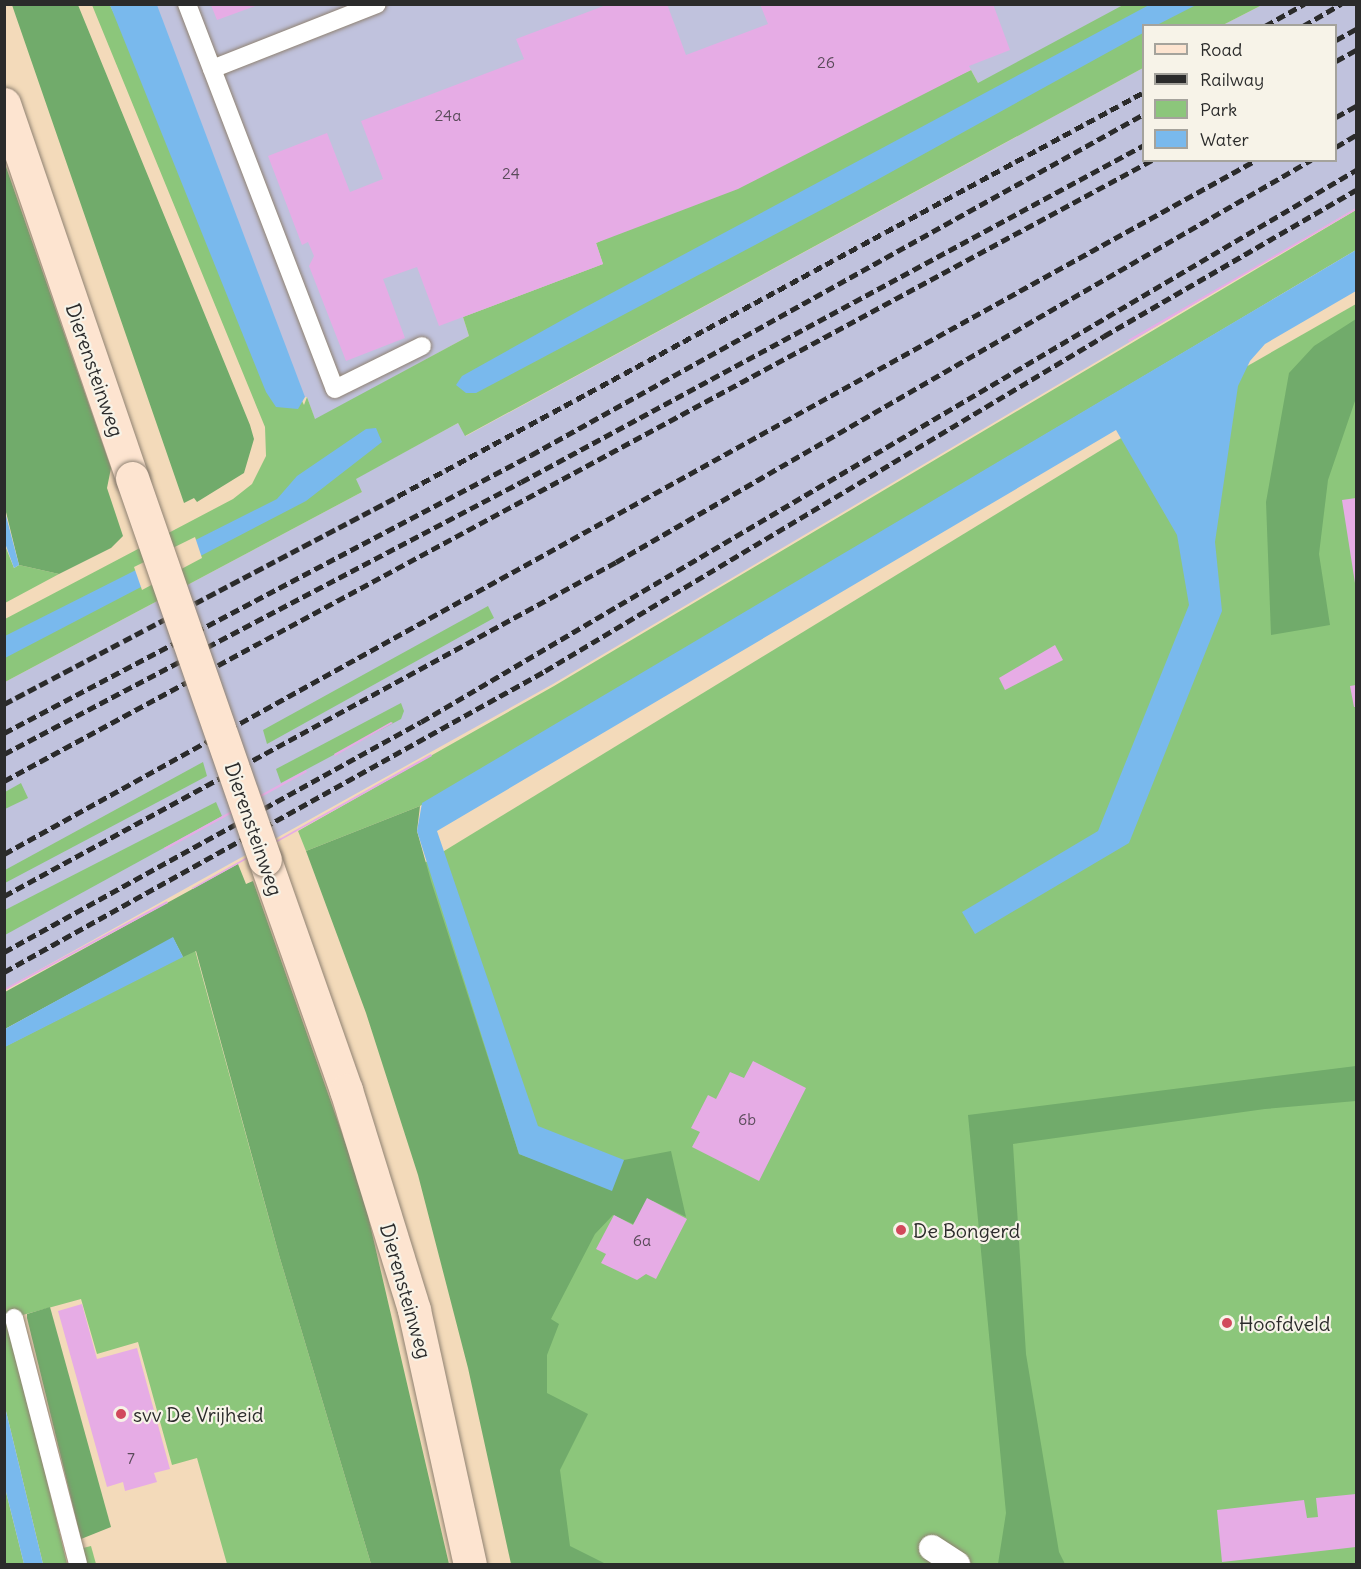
<!DOCTYPE html>
<style>
body{margin:0}
#map{position:relative;width:1361px;height:1569px;overflow:hidden;background:#f3daba;font-family:Delius,sans-serif}
div>[style]{position:absolute}
.industrial>*{inset:0;background:#c0c2dd}
.green>*{inset:0;background:#8cc67b}
.forest>*{inset:0;background:#71ab6b}
.water>*{inset:0;background:#79b9ed}
.pier>*{inset:0;background:#f3daba}
.building>*{inset:0;background:#e6ace5}
.roads{filter:drop-shadow(0 0 2px #8f8272) drop-shadow(0 0 2px #8f8272)}
.service>*{height:18px;margin:-9px;padding:0 9px;transform-origin:9px;border-radius:9px;background:#fff}
.pedestrian>*{height:26px;margin:-13px;padding:0 13px;transform-origin:13px;border-radius:13px;background:#fff}
.secondary>*{height:33px;margin:-16.5px;padding:0 16.5px;transform-origin:16.5px;border-radius:16.5px;background:#fde4d0}
.rail>*{height:4.5px;margin-top:-2.25px;transform-origin:0;background:repeating-linear-gradient(90deg,#2b2b2b 0 9px,transparent 0 13.5px)}
.bridges{filter:drop-shadow(0 0 2px #8f8272) drop-shadow(0 0 2px #8f8272)}
.secondary-bridge>*{height:33px;margin:-16.5px;padding:0 16.5px;transform-origin:16.5px;border-radius:16.5px;background:#fde4d0}
.dots>*{width:16px;height:16px;translate:-50% -50%;box-sizing:border-box;border:3px solid #f7f3e8;border-radius:50%}
span{translate:-50% -50%;white-space:nowrap;text-align:center;line-height:1.15;-webkit-text-stroke:4.5px #f7f3e8;paint-order:stroke}
.number-label{font-size:16px;color:#5a4b5a}
.number-label span{-webkit-text-stroke-width:0}
.street-label{font-size:20px;color:#2b2b2b}
.poi-label{font-size:20px;color:#2b2b2b}
.left{translate:0 -50%;text-align:left}
.frame{position:absolute;inset:0;border:6px solid #2b2b2b;pointer-events:none}
.legend{position:absolute;left:1142px;top:24px;width:195px;height:138px;box-sizing:border-box;background:#f7f3e8;border:2px solid #a5a39c;margin:0;padding:8px 10px;list-style:none;font-size:18px;color:#2b2b2b}
.legend li{display:flex;align-items:center;gap:12px;height:30px}
.legend b{width:30px;border:2px solid #a5a39c}
</style>
<div id="map">
<div class="industrial">
<div style="clip-path:polygon(123px 5px,1130px 5px,979px 85px,971px 70px,596px 243px,603px 264px,463px 317px,469px 336px,315px 420px,307px 397px,292px 398px)"></div>
<div style="clip-path:polygon(1262px 5px,1356px 5px,1356px 208px,553px 684px,5px 989px,5px 682px,362px 492px,355px 479px,458px 423px,466px 436px,1143px 68px,1144px 160px,1336px 160px,1336px 26px,1223px 25px)"></div>
</div>
<div class="green">
<div style="clip-path:polygon(92px 5px,110px 5px,304px 405px,307px 397px,315px 419px,469px 336px,463px 317px,603px 264px,596px 243px,971px 70px,978px 83px,1123px 5px,1262px 5px,1223px 25px,1144px 26px,1143px 68px,465px 436px,458px 423px,356px 479px,362px 492px,5px 682px,5px 619px,233px 499px,252px 484px,266px 456px,265px 427px)"></div>
<div style="clip-path:polygon(1356px 210px,1356px 250px,420px 806px,306px 851px,298px 831px,554px 686px)"></div>
<div style="clip-path:polygon(1356px 304px,1356px 1564px,518px 1564px,372px 895px,1116px 441px)"></div>
<div style="clip-path:polygon(4px 543px,14px 568px,19px 565px,59px 574px,5px 603px)"></div>
<div style="clip-path:polygon(488px 606px,494px 618px,267px 744px,263px 730px)"></div>
<div style="clip-path:polygon(401px 703px,404px 711px,401px 719px,281px 783px,276px 769px)"></div>
<div style="clip-path:polygon(203px 762px,207px 776px,5px 883px,5px 870px)"></div>
<div style="clip-path:polygon(21px 783px,28px 798px,5px 809px,5px 792px)"></div>
<div style="clip-path:polygon(216px 802px,222px 816px,5px 935px,5px 910px)"></div>
<div style="clip-path:polygon(195px 950px,279px 1255px,371px 1564px,227px 1564px,197px 1458px,172px 1465px,138px 1342px,97px 1354px,81px 1299px,8px 1319px,67px 1564px,43px 1564px,5px 1407px,4px 1047px)"></div>
<div style="clip-path:polygon(4px 1488px,5px 1488px,24px 1564px,5px 1564px)"></div>
<div style="clip-path:polygon(91px 1546px,96px 1564px,87px 1564px,83px 1548px)"></div>
</div>
<div class="forest">
<div style="clip-path:polygon(12px 5px,78px 5px,250px 425px,254px 439px,244px 473px,197px 502px,194px 498px,184px 503px)"></div>
<div style="clip-path:polygon(4px 161px,111px 468px,107px 488px,123px 536px,111px 548px,59px 574px,19px 565px,5px 508px)"></div>
<div style="clip-path:polygon(1356px 319px,1356px 398px,1328px 480px,1319px 554px,1330px 625px,1271px 635px,1266px 502px,1289px 373px,1314px 346px)"></div>
<div style="clip-path:polygon(420px 806px,417px 831px,431px 881px,519px 1154px,566px 1171px,671px 1151px,686px 1217px,653px 1201px,633px 1224px,613px 1215px,595px 1234px,551px 1319px,559px 1324px,547px 1355px,547px 1393px,588px 1414px,560px 1470px,570px 1546px,606px 1564px,511px 1564px,468px 1368px,418px 1175px,366px 1013px,306px 851px)"></div>
<div style="clip-path:polygon(238px 864px,246px 884px,253px 881px,362px 1190px,449px 1564px,371px 1564px,279px 1255px,196px 951px,183px 957px,173px 938px,5px 1029px,5px 992px)"></div>
<div style="clip-path:polygon(1356px 1066px,1356px 1101px,1265px 1109px,1013px 1144px,1026px 1354px,1059px 1552px,1065px 1564px,998px 1564px,1006px 1513px,968px 1115px)"></div>
<div style="clip-path:polygon(50px 1307px,111px 1527px,81px 1539px,27px 1318px,27px 1314px)"></div>
</div>
<div class="water">
<div style="clip-path:polygon(110px 5px,157px 5px,305px 397px,298px 409px,276px 407px,266px 392px)"></div>
<div style="clip-path:polygon(1149px 5px,1196px 5px,1157px 25px,1144px 26px,1143px 33px,855px 192px,476px 393px,466px 393px,456px 385px,462px 376px,582px 309px)"></div>
<div style="clip-path:polygon(1356px 250px,1356px 291px,1265px 344px,1250px 361px,1238px 386px,1215px 542px,1222px 611px,1129px 843px,975px 934px,962px 912px,1098px 831px,1189px 605px,1177px 535px,1116px 430px,437px 831px,538px 1126px,624px 1160px,612px 1191px,519px 1154px,417px 831px,422px 803px)"></div>
<div style="clip-path:polygon(376px 428px,382px 442px,306px 501px,5px 658px,5px 636px,277px 499px,297px 476px,366px 429px)"></div>
<div style="clip-path:polygon(4px 508px,19px 565px,14px 568px,5px 543px)"></div>
<div style="clip-path:polygon(173px 937px,183px 957px,5px 1047px,5px 1029px)"></div>
<div style="clip-path:polygon(5px 1407px,43px 1564px,24px 1564px,5px 1488px)"></div>
</div>
<div class="pier">
<div style="clip-path:polygon(195px 537px,202px 558px,142px 590px,134px 567px)"></div>
</div>
<div class="building">
<div style="clip-path:polygon(609px 4px,667px 4px,686px 55px,768px 24px,760px 4px,993px 4px,1010px 50px,969px 66px,971px 70px,738px 189px,596px 243px,603px 264px,463px 317px,439px 326px,417px 267px,383px 279px,405px 338px,346px 361px,309px 266px,314px 256px,308px 242px,302px 245px,268px 156px,327px 133px,350px 192px,383px 179px,361px 121px,524px 59px,516px 39px)"></div>
<div style="clip-path:polygon(211px 5px,258px 5px,217px 20px)"></div>
<div style="clip-path:polygon(1356px 208px,1356px 210px,1129px 342px,1128px 340px)"></div>
<div style="clip-path:polygon(1356px 498px,1356px 583px,1355px 583px,1342px 500px)"></div>
<div style="clip-path:polygon(1055px 645px,1063px 660px,1005px 690px,999px 678px)"></div>
<div style="clip-path:polygon(1356px 685px,1356px 707px,1354px 707px,1350px 686px)"></div>
<div style="clip-path:polygon(391px 722px,393px 723px,335px 756px,334px 754px)"></div>
<div style="clip-path:polygon(431px 754px,432px 756px,193px 889px,192px 888px)"></div>
<div style="clip-path:polygon(306px 770px,307px 772px,165px 850px,164px 848px)"></div>
<div style="clip-path:polygon(167px 901px,168px 903px,4px 991px,4px 989px)"></div>
<div style="clip-path:polygon(753px 1061px,806px 1088px,759px 1181px,692px 1147px,700px 1132px,691px 1128px,708px 1095px,716px 1099px,730px 1072px,744px 1078px)"></div>
<div style="clip-path:polygon(647px 1198px,687px 1219px,656px 1279px,646px 1274px,637px 1280px,601px 1263px,606px 1254px,596px 1249px,614px 1215px,633px 1225px)"></div>
<div style="clip-path:polygon(82px 1304px,97px 1359px,137px 1348px,170px 1469px,154px 1473px,157px 1482px,125px 1491px,123px 1482px,107px 1487px,58px 1311px)"></div>
<div style="clip-path:polygon(1356px 1494px,1356px 1547px,1222px 1562px,1217px 1510px,1304px 1500px,1307px 1518px,1318px 1517px,1316px 1498px)"></div>
</div>
<div class="roads">
<div class="service">
<div style="left:187px;top:4px;width:412px;rotate:69deg"></div>
<div style="left:335px;top:389px;width:97px;rotate:-26.3deg"></div>
<div style="left:212px;top:69px;width:177px;rotate:-21.5deg"></div>
<div style="left:14px;top:1318px;width:254px;rotate:75.4deg"></div>
</div>
<div class="pedestrian">
<div style="left:932px;top:1548px;width:30px;rotate:33deg"></div>
</div>
<div class="secondary">
<div style="left:4px;top:104px;width:395px;rotate:71.1deg"></div>
<div style="left:265px;top:860px;width:244px;rotate:70.6deg"></div>
<div style="left:346px;top:1090px;width:230px;rotate:72.8deg"></div>
<div style="left:414px;top:1310px;width:260px;rotate:77.6deg"></div>
</div>
</div>
<div class="rail">
<div style="left:1265px;top:26px;width:45px;rotate:-29.4deg"></div>
<div style="left:1303px;top:26px;width:44px;rotate:-30.1deg"></div>
<div style="left:1336px;top:40px;width:23px;rotate:-29deg"></div>
<div style="left:1336px;top:61px;width:23px;rotate:-29deg"></div>
<div style="left:1336px;top:117px;width:23px;rotate:-29deg"></div>
<div style="left:1336px;top:147px;width:23px;rotate:-31deg"></div>
<div style="left:4px;top:704px;width:446px;rotate:-27.8deg"></div>
<div style="left:398px;top:496px;width:848px;rotate:-28.44deg"></div>
<div style="left:4px;top:733px;width:596px;rotate:-27.81deg"></div>
<div style="left:531px;top:455px;width:701px;rotate:-29.09deg"></div>
<div style="left:4px;top:754px;width:584px;rotate:-27.75deg"></div>
<div style="left:521px;top:482px;width:708px;rotate:-28.41deg"></div>
<div style="left:4px;top:781px;width:1305px;rotate:-28.41deg"></div>
<div style="left:4px;top:854px;width:1431px;rotate:-29deg"></div>
<div style="left:4px;top:896px;width:697px;rotate:-28.62deg"></div>
<div style="left:616px;top:562px;width:803px;rotate:-30.05deg"></div>
<div style="left:4px;top:952px;width:476px;rotate:-28.9deg"></div>
<div style="left:421px;top:722px;width:1086px;rotate:-30.56deg"></div>
<div style="left:4px;top:972px;width:619px;rotate:-29.09deg"></div>
<div style="left:545px;top:671px;width:652px;rotate:-30.93deg"></div>
<div style="left:1104px;top:336px;width:291px;rotate:-30.1deg"></div>
</div>
<div class="bridges">
<div class="secondary-bridge">
<div style="left:132px;top:478px;width:404px;rotate:70.8deg"></div>
</div>
</div>
<div class="dots">
<div style="left:901px;top:1230px;background:#d1495b"></div>
<div style="left:1227px;top:1323px;background:#d1495b"></div>
<div style="left:121px;top:1414px;background:#d1495b"></div>
</div>
<div class="number-label">
<span style="left:826px;top:62px">26</span>
<span style="left:448px;top:115px">24a</span>
<span style="left:511px;top:173px">24</span>
<span style="left:747px;top:1119px">6b</span>
<span style="left:642px;top:1240px">6a</span>
<span style="left:131px;top:1458px">7</span>
</div>
<div class="street-label">
<span style="left:95px;top:370px;rotate:71deg">Dierensteinweg</span>
<span style="left:254px;top:829px;rotate:71deg">Dierensteinweg</span>
<span style="left:406px;top:1291px;rotate:74deg">Dierensteinweg</span>
</div>
<div class="poi-label">
<span class="left" style="left:913px;top:1230px">De Bongerd</span>
<span class="left" style="left:1239px;top:1323px">Hoofdveld</span>
<span class="left" style="left:133px;top:1414px">svv De Vrijheid</span>
</div>
<div class="frame"></div>
<ul class="legend">
<li><b style="height:8px;background:#fde4d0"></b>Road</li>
<li><b style="height:8px;background:#2b2b2b"></b>Railway</li>
<li><b style="height:16px;background:#8cc67b"></b>Park</li>
<li><b style="height:16px;background:#79b9ed"></b>Water</li>
</ul>
</div>
